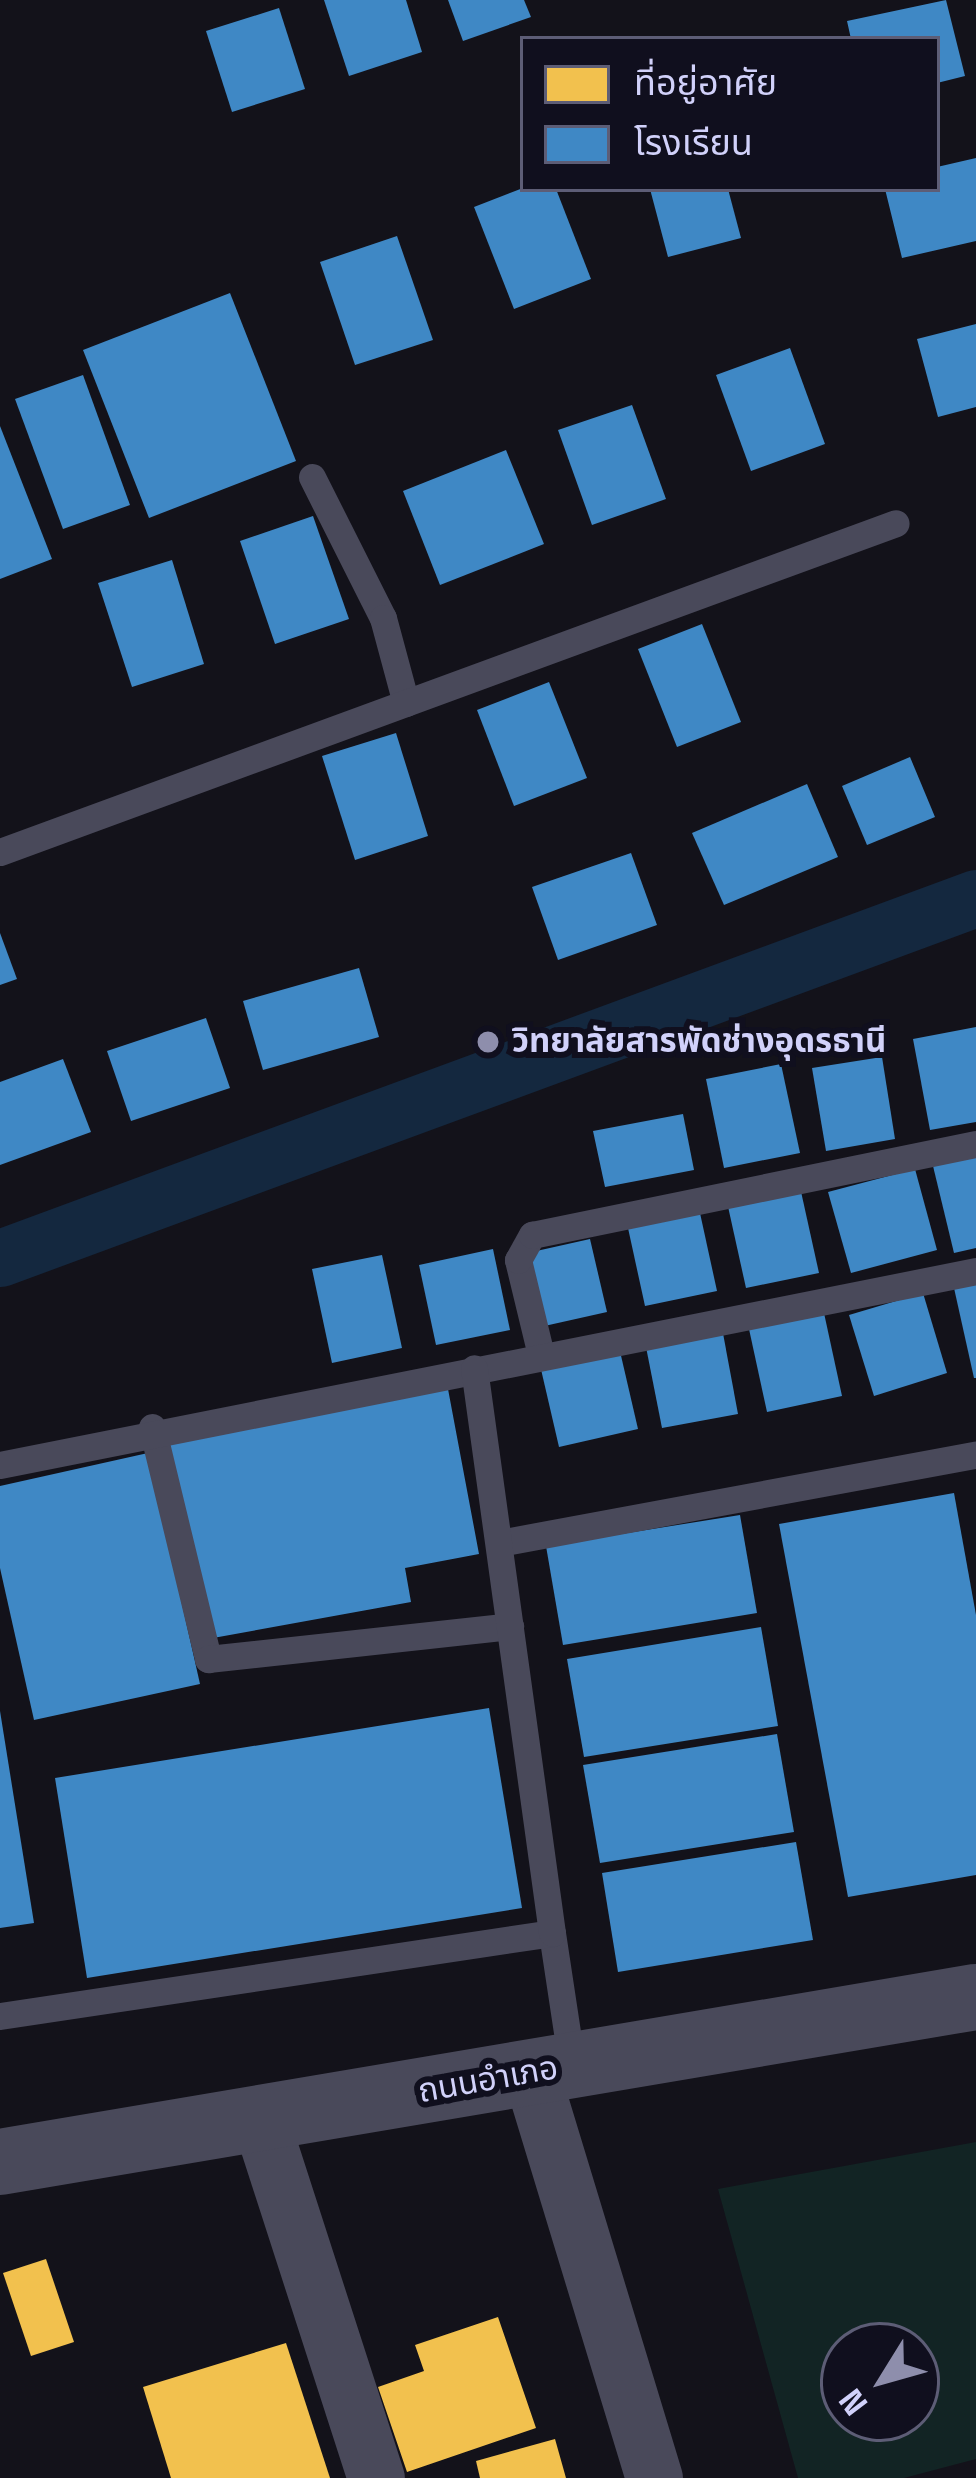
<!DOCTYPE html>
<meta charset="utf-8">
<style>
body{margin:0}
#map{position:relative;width:976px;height:2478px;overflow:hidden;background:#13121a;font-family:"Space Grotesk","Noto Sans Thai",sans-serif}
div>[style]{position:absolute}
.green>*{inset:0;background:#122424}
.homes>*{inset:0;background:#f2c14e}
.schools>*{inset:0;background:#3f88c5}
.canal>*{height:57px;margin:-28.5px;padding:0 28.5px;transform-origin:28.5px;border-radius:28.5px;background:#14283f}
.service>*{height:27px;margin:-13.5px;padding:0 13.5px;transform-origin:13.5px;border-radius:13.5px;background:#49495a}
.minor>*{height:57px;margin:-28.5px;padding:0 28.5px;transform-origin:28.5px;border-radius:28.5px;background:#49495a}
.tertiary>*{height:66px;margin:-33px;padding:0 33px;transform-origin:33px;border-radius:33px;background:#49495a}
.dots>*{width:33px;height:33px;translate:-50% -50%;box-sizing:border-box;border:6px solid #100f1e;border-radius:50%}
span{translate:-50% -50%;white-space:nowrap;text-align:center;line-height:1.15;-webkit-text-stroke:12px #100f1e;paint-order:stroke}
.poi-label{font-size:33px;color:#d1d1fa;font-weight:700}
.left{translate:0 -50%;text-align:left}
.street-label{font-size:33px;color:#d1d1fa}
.legend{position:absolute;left:520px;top:36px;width:420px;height:156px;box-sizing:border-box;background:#100f1e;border:3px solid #5d5d76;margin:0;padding:15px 21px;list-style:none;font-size:36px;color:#d1d1fa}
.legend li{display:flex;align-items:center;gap:24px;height:60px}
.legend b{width:60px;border:3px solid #5d5d76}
.north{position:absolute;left:820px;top:2322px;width:120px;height:120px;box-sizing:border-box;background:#100f1e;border:3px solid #5d5d76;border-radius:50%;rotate:233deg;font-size:33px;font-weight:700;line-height:48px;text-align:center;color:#d1d1fa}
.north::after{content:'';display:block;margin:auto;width:42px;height:54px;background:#8e8eac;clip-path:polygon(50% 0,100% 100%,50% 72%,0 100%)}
</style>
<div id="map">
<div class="green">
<div style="clip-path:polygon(evenodd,976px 2142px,976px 2459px,904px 2478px,798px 2478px,718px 2189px,976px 2142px,844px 2346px,916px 2346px,916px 2418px,844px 2418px,844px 2346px)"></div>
</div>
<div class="homes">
<div style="clip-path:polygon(46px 2259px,74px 2342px,31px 2356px,3px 2273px)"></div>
<div style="clip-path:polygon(498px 2317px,536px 2428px,407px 2472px,378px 2387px,424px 2371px,415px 2345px)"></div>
<div style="clip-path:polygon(286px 2343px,330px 2478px,171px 2478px,143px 2387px)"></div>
<div style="clip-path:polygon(555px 2439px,566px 2478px,480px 2478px,476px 2461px)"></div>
</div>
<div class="schools">
<div style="clip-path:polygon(324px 0,406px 0,422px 52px,349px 76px)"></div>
<div style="clip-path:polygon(448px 0,524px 0,531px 17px,463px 41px)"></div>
<div style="clip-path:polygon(946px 0,965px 76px,937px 83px,937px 39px,851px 39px,847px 21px)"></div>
<div style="clip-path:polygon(279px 8px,305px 89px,232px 112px,206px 31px)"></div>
<div style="clip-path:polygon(976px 158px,976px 241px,902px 258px,885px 189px,937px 189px,937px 167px)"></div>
<div style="clip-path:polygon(523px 188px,556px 189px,591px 279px,514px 309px,474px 207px)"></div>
<div style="clip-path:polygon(650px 189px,728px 189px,741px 238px,668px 257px)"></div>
<div style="clip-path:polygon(397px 236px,433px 340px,355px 365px,320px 262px)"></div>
<div style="clip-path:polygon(230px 293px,296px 461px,149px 518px,83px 350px)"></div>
<div style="clip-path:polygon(976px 324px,976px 407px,938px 417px,917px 339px)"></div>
<div style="clip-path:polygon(790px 348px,825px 444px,751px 471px,716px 375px)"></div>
<div style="clip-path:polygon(83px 375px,130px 505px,63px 529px,15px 399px)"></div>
<div style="clip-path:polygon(632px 405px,666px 499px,592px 525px,558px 430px)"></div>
<div style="clip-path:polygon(0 426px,52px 559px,0 579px)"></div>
<div style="clip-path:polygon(506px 450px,544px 544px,440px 585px,403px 491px)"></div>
<div style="clip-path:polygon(313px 516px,349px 619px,275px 644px,240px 541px)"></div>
<div style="clip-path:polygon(172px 560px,204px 664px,132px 687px,98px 583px)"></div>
<div style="clip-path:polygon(702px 624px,741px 722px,677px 747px,638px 649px)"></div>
<div style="clip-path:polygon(549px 682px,587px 778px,514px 806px,477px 710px)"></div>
<div style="clip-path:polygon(396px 733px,428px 836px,355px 860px,322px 756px)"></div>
<div style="clip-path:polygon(910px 757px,935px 817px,867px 845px,842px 786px)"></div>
<div style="clip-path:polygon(807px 784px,838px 857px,724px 905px,692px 833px)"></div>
<div style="clip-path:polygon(631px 853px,657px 925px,558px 960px,532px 887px)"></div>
<div style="clip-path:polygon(0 933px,17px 979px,0 985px)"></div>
<div style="clip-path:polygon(359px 968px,379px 1037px,263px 1070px,243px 1001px)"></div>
<div style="clip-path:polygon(206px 1018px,230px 1088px,131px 1121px,107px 1051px)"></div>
<div style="clip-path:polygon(976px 1027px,976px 1122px,930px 1130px,913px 1039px)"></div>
<div style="clip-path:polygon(882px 1057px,895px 1139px,826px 1151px,812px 1068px)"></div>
<div style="clip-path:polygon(63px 1059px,91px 1132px,0 1165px,0 1082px)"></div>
<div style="clip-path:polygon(781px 1064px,800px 1153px,724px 1168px,706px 1079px)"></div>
<div style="clip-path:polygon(683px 1114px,694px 1170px,605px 1187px,593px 1131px)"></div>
<div style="clip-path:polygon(976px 1156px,976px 1248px,954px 1253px,933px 1166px)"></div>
<div style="clip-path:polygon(915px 1169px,937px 1250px,851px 1273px,828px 1192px)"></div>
<div style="clip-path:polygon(800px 1187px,819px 1273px,746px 1288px,727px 1202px)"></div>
<div style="clip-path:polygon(700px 1213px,717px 1291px,645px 1306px,628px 1228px)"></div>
<div style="clip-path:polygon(590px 1239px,607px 1312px,540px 1327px,523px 1254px)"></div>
<div style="clip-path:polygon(493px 1249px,510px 1330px,436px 1345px,419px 1265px)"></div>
<div style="clip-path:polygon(382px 1255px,402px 1348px,332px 1363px,312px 1269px)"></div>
<div style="clip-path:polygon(976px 1283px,976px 1378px,974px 1378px,954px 1288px)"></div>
<div style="clip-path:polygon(923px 1293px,947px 1373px,874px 1396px,849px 1315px)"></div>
<div style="clip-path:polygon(824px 1313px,842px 1396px,767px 1412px,749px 1329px)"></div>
<div style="clip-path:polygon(722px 1328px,738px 1414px,662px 1428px,645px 1342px)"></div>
<div style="clip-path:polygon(619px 1347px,638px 1429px,559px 1447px,540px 1365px)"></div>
<div style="clip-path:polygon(448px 1389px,479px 1554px,405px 1568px,411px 1602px,202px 1640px,165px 1441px)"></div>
<div style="clip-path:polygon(148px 1453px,200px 1684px,34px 1720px,0 1568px,0 1486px)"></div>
<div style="clip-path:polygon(954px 1493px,976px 1615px,976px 1875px,848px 1897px,779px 1524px)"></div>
<div style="clip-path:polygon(740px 1515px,757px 1613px,563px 1645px,546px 1546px)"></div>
<div style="clip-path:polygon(761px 1627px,778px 1726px,584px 1757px,567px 1659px)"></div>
<div style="clip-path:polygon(489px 1708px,522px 1908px,87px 1978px,55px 1778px)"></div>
<div style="clip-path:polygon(0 1711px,34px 1923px,0 1928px)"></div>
<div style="clip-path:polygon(777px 1734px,794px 1832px,600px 1863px,583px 1765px)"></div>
<div style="clip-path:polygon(796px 1842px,813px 1940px,618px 1972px,602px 1873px)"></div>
</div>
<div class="canal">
<div style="left:0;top:1258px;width:1040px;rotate:-20.25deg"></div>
</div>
<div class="service">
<div style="left:312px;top:477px;width:158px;rotate:63.3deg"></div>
<div style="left:383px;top:618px;width:88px;rotate:74.9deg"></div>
<div style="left:0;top:852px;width:954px;rotate:-20.16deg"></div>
<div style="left:541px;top:1355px;width:98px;rotate:-103.6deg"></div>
<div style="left:518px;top:1260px;width:29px;rotate:-61deg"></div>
<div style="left:532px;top:1235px;width:453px;rotate:-11.6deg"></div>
<div style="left:152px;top:1427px;width:239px;rotate:76.4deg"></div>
<div style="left:208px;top:1659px;width:304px;rotate:-6.2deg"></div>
<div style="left:0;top:1465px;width:995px;rotate:-11.24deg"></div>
<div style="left:499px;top:1543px;width:485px;rotate:-10.5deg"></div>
<div style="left:552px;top:1933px;width:134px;rotate:81.4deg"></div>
<div style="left:0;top:2016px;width:558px;rotate:-8.55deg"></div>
<div style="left:552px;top:1933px;width:570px;rotate:-97.86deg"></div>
</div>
<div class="minor">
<div style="left:531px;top:2073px;width:423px;rotate:73.1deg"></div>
<div style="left:260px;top:2119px;width:377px;rotate:72.1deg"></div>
</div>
<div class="tertiary">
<div style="left:0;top:2162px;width:990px;rotate:-9.6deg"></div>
</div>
<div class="dots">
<div style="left:488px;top:1042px;background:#8e8eac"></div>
</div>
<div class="poi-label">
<span class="left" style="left:512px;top:1042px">วิทยาลัยสารพัดช่างอุดรธานี</span>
</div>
<div class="street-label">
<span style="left:488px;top:2080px;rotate:-10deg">ถนนอำเภอ</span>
</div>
<ul class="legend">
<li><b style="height:33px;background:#f2c14e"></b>ที่อยู่อาศัย</li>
<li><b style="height:33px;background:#3f88c5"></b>โรงเรียน</li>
</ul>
<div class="north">N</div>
</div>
